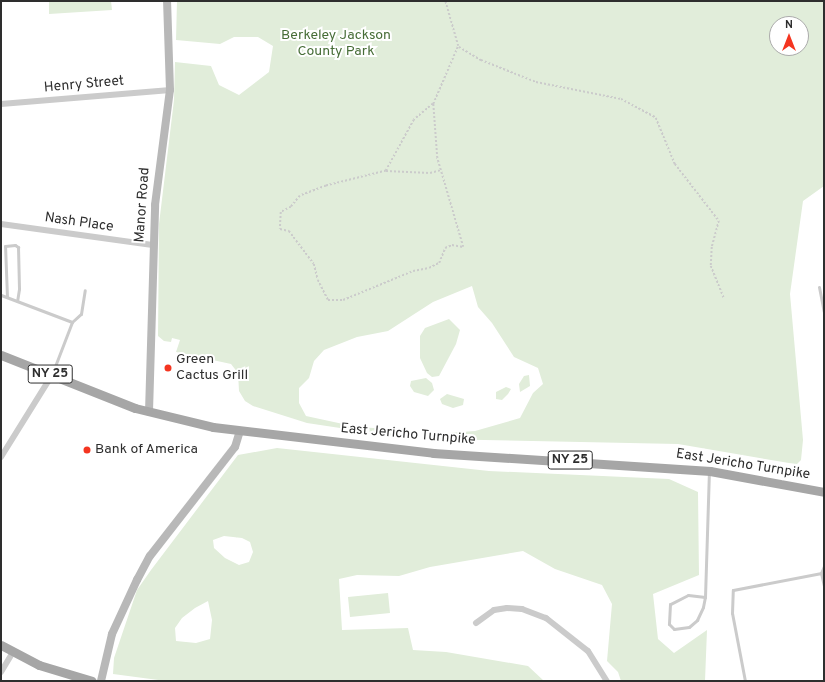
<!DOCTYPE html>
<style>
body{margin:0}
#map{position:relative;width:825px;height:682px;overflow:hidden;background:#fff;font-family:Overpass,sans-serif}
div>[style]{position:absolute}
.green>*{inset:0;background:#e1edda}
.path>*{height:1.5px;margin-top:-0.75px;transform-origin:0;background:repeating-linear-gradient(90deg,#cbcbcb 0 2px,transparent 0 4px)}
.lane>*{height:3px;margin:-1.5px;padding:0 1.5px;transform-origin:1.5px;border-radius:1.5px;background:#cbcbcb}
.street>*{height:6px;margin:-3px;padding:0 3px;transform-origin:3px;border-radius:3px;background:#cbcbcb}
.secondary>*{height:8px;margin:-4px;padding:0 4px;transform-origin:4px;border-radius:4px;background:#b8b8b8}
.primary>*{height:9px;margin:-4.5px;padding:0 4.5px;transform-origin:4.5px;border-radius:4.5px;background:#a6a6a6}
.dots>*{width:11px;height:11px;translate:-50% -50%;box-sizing:border-box;border:2px solid #fff;border-radius:50%}
span{translate:-50% -50%;white-space:nowrap;text-align:center;line-height:1.15;-webkit-text-stroke:4px #fff;paint-order:stroke}
.shield-label span{padding:1px 3px;background:#fff;border:1px solid;border-radius:3px;-webkit-text-stroke-width:0}
.shield-label{font-size:13px;color:#2e2e2e;font-weight:700}
.park-label{font-size:14px;color:#476d37}
.street-label{font-size:14px;color:#2e2e2e}
.poi-label{font-size:14px;color:#2e2e2e}
.left{translate:0 -50%;text-align:left}
.frame{position:absolute;inset:0;border:2px solid #2e2e2e;pointer-events:none}
.north{position:absolute;left:769px;top:16px;width:40px;height:40px;box-sizing:border-box;background:#fff;border:1px solid #ababab;border-radius:50%;rotate:0deg;font-size:11px;font-weight:700;line-height:16px;text-align:center;color:#2e2e2e}
.north::after{content:'';display:block;margin:auto;width:14px;height:18px;background:#f43520;clip-path:polygon(50% 0,100% 100%,50% 72%,0 100%)}
</style>
<div id="map">
<div class="green">
<div style="clip-path:polygon(49px 1px,111px 1px,112px 10px,49px 14px)"></div>
<div style="clip-path:polygon(evenodd,177px 1px,824px 1px,824px 186px,803px 201px,790px 294px,803px 440px,801px 460px,797px 464px,789px 463px,678px 444px,433px 439px,434px 434px,475px 431px,520px 418px,533px 393px,543px 384px,538px 368px,514px 357px,492px 323px,478px 307px,472px 286px,433px 302px,388px 331px,357px 337px,324px 350px,314px 361px,309px 378px,299px 388px,299px 403px,306px 416px,357px 427px,407px 430px,406px 438px,307px 423px,253px 406px,245px 401px,239px 391px,238px 373px,231px 364px,176px 352px,180px 340px,172px 338px,171px 342px,164px 341px,158px 336px,159px 224px,174px 100px,175px 62px,211px 66px,219px 85px,239px 95px,269px 72px,273px 46px,258px 37px,234px 37px,220px 44px,176px 40px,177px 1px,777px 24px,801px 24px,801px 48px,777px 48px,777px 24px)"></div>
<div style="clip-path:polygon(449px 319px,460px 330px,456px 344px,439px 376px,432px 377px,427px 373px,420px 358px,420px 336px,425px 328px)"></div>
<div style="clip-path:polygon(529px 375px,530px 386px,520px 392px,519px 384px,524px 376px)"></div>
<div style="clip-path:polygon(426px 378px,432px 383px,434px 390px,428px 396px,414px 392px,410px 386px,411px 381px)"></div>
<div style="clip-path:polygon(506px 387px,511px 389px,508px 394px,502px 400px,496px 399px,496px 392px)"></div>
<div style="clip-path:polygon(447px 394px,464px 399px,463px 405px,453px 408px,442px 404px,440px 399px)"></div>
<div style="clip-path:polygon(evenodd,277px 448px,489px 471px,669px 479px,698px 492px,699px 575px,653px 594px,658px 639px,674px 653px,707px 630px,705px 681px,621px 681px,618px 672px,607px 661px,612px 604px,602px 585px,555px 569px,523px 551px,430px 567px,399px 576px,357px 575px,339px 579px,342px 630px,408px 628px,413px 650px,446px 652px,528px 666px,544px 681px,166px 681px,113px 674px,114px 658px,137px 590px,151px 570px,238px 455px,277px 448px,224px 536px,242px 538px,250px 542px,253px 552px,249px 562px,239px 565px,225px 558px,214px 548px,213px 540px,224px 536px,277px 448px,208px 601px,212px 620px,210px 639px,196px 643px,176px 641px,175px 628px,182px 618px,195px 608px,208px 601px)"></div>
<div style="clip-path:polygon(388px 593px,390px 613px,350px 617px,348px 597px)"></div>
</div>
<div class="path">
<div style="left:459px;top:47px;width:26px;rotate:31deg"></div>
<div style="left:481px;top:60px;width:59px;rotate:21.8deg"></div>
<div style="left:536px;top:82px;width:87px;rotate:11.3deg"></div>
<div style="left:621px;top:99px;width:40px;rotate:28deg"></div>
<div style="left:656px;top:118px;width:50px;rotate:67.6deg"></div>
<div style="left:675px;top:164px;width:72px;rotate:52.3deg"></div>
<div style="left:719px;top:221px;width:27px;rotate:105deg"></div>
<div style="left:712px;top:247px;width:19px;rotate:93deg"></div>
<div style="left:711px;top:266px;width:35px;rotate:68deg"></div>
<div style="left:433px;top:104px;width:25px;rotate:140deg"></div>
<div style="left:414px;top:120px;width:58px;rotate:118.8deg"></div>
<div style="left:386px;top:171px;width:62px;rotate:166deg"></div>
<div style="left:326px;top:186px;width:28px;rotate:159deg"></div>
<div style="left:300px;top:196px;width:14px;rotate:129deg"></div>
<div style="left:291px;top:207px;width:11px;rotate:153deg"></div>
<div style="left:281px;top:212px;width:17px;rotate:93deg"></div>
<div style="left:280px;top:229px;width:9px;rotate:13deg"></div>
<div style="left:289px;top:231px;width:41px;rotate:52.9deg"></div>
<div style="left:314px;top:264px;width:16px;rotate:76deg"></div>
<div style="left:318px;top:280px;width:22px;rotate:63deg"></div>
<div style="left:328px;top:300px;width:15px"></div>
<div style="left:343px;top:300px;width:76px;rotate:-22.5deg"></div>
<div style="left:413px;top:271px;width:16px;rotate:-11deg"></div>
<div style="left:429px;top:268px;width:11px;rotate:-27deg"></div>
<div style="left:439px;top:263px;width:16px;rotate:-68deg"></div>
<div style="left:445px;top:248px;width:8px;rotate:-23deg"></div>
<div style="left:452px;top:245px;width:11px;rotate:10deg"></div>
<div style="left:463px;top:247px;width:93px;rotate:-106.3deg"></div>
<div style="left:437px;top:158px;width:54px;rotate:-94.2deg"></div>
<div style="left:433px;top:104px;width:63px;rotate:-66.7deg"></div>
<div style="left:458px;top:46px;width:47px;rotate:-106.1deg"></div>
<div style="left:386px;top:171px;width:44px;rotate:2.6deg"></div>
<div style="left:430px;top:173px;width:11px;rotate:-15deg"></div>
</div>
<div class="lane">
<div style="left:819px;top:287px;width:25px;rotate:79deg"></div>
<div style="left:1px;top:295px;width:76px;rotate:20.8deg"></div>
<div style="left:72px;top:322px;width:56px;rotate:111deg"></div>
<div style="left:7px;top:297px;width:51px;rotate:-92.2deg"></div>
<div style="left:5px;top:246px;width:10px;rotate:-6deg"></div>
<div style="left:15px;top:245px;width:4px;rotate:34deg"></div>
<div style="left:18px;top:247px;width:42px;rotate:88.6deg"></div>
<div style="left:19px;top:289px;width:12px;rotate:99deg"></div>
<div style="left:72px;top:322px;width:12px;rotate:-42deg"></div>
<div style="left:81px;top:314px;width:24px;rotate:-81deg"></div>
<div style="left:824px;top:566px;width:8px;rotate:113deg"></div>
<div style="left:821px;top:573px;width:13px;rotate:77deg"></div>
<div style="left:705px;top:597px;width:17px;rotate:-173deg"></div>
<div style="left:688px;top:595px;width:20px;rotate:153deg"></div>
<div style="left:670px;top:604px;width:20px;rotate:93deg"></div>
<div style="left:669px;top:624px;width:7px;rotate:45deg"></div>
<div style="left:674px;top:629px;width:15px;rotate:-8deg"></div>
<div style="left:689px;top:627px;width:11px;rotate:-41deg"></div>
<div style="left:697px;top:620px;width:14px;rotate:-65deg"></div>
<div style="left:703px;top:607px;width:10px;rotate:-79deg"></div>
<div style="left:705px;top:597px;width:124px;rotate:-88.2deg"></div>
<div style="left:745px;top:681px;width:69px;rotate:-100.8deg"></div>
<div style="left:732px;top:613px;width:23px;rotate:-88deg"></div>
<div style="left:733px;top:590px;width:90px;rotate:-10.9deg"></div>
</div>
<div class="street">
<div style="left:1px;top:104px;width:170px;rotate:-4.7deg"></div>
<div style="left:1px;top:224px;width:153px;rotate:7.9deg"></div>
<div style="left:1px;top:457px;width:97px;rotate:-58.1deg"></div>
<div style="left:476px;top:623px;width:22px;rotate:-36deg"></div>
<div style="left:494px;top:610px;width:13px;rotate:-9deg"></div>
<div style="left:507px;top:608px;width:15px;rotate:4deg"></div>
<div style="left:522px;top:609px;width:26px;rotate:21deg"></div>
<div style="left:546px;top:618px;width:53px;rotate:38.2deg"></div>
<div style="left:588px;top:651px;width:36px;rotate:58deg"></div>
<div style="left:1px;top:672px;width:23px;rotate:-59deg"></div>
</div>
<div class="secondary">
<div style="left:149px;top:412px;width:207px;rotate:-88.3deg"></div>
<div style="left:155px;top:205px;width:116px;rotate:-82.6deg"></div>
<div style="left:170px;top:90px;width:89px;rotate:-91.9deg"></div>
<div style="left:101px;top:681px;width:48px;rotate:-76.8deg"></div>
<div style="left:112px;top:634px;width:60px;rotate:-65.2deg"></div>
<div style="left:137px;top:580px;width:27px;rotate:-62deg"></div>
<div style="left:150px;top:556px;width:138px;rotate:-52.1deg"></div>
<div style="left:235px;top:447px;width:17px;rotate:-73deg"></div>
</div>
<div class="primary">
<div style="left:1px;top:355px;width:144px;rotate:21.6deg"></div>
<div style="left:135px;top:408px;width:80px;rotate:13.7deg"></div>
<div style="left:213px;top:427px;width:222px;rotate:6.7deg"></div>
<div style="left:433px;top:453px;width:278px;rotate:3.7deg"></div>
<div style="left:710px;top:471px;width:116px;rotate:10.4deg"></div>
<div style="left:1px;top:645px;width:43px;rotate:27.8deg"></div>
<div style="left:39px;top:665px;width:55px;rotate:16.8deg"></div>
</div>
<div class="dots">
<div style="left:168px;top:368px;background:#f43520"></div>
<div style="left:87px;top:450px;background:#f43520"></div>
</div>
<div class="shield-label">
<span style="left:50px;top:374px">NY 25</span>
<span style="left:570px;top:460px">NY 25</span>
</div>
<div class="park-label">
<span style="left:336px;top:44px">Berkeley Jackson<br>County Park</span>
</div>
<div class="street-label">
<span style="left:84px;top:85px;rotate:-5deg">Henry Street</span>
<span style="left:143px;top:205px;rotate:-86deg">Manor Road</span>
<span style="left:79px;top:223px;rotate:8deg">Nash Place</span>
<span style="left:408px;top:435px;rotate:5deg">East Jericho Turnpike</span>
<span style="left:743px;top:465px;rotate:9deg">East Jericho Turnpike</span>
</div>
<div class="poi-label">
<span class="left" style="left:176px;top:368px">Green<br>Cactus Grill</span>
<span class="left" style="left:95px;top:450px">Bank of America</span>
</div>
<div class="frame"></div>
<div class="north">N</div>
</div>
